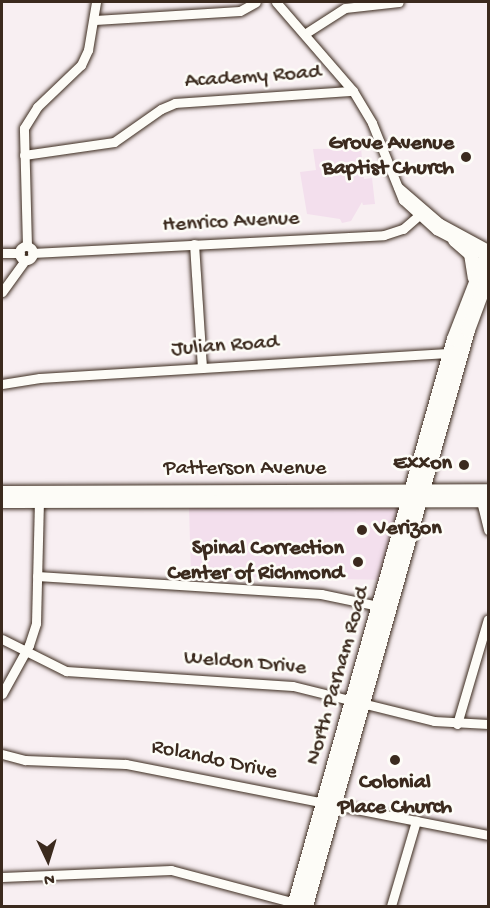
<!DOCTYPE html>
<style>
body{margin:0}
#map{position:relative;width:490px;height:908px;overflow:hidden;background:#f8eff2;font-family:"Gochi Hand",sans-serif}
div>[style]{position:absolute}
.built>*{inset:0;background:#f3dfed}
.roads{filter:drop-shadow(0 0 2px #3b2a1e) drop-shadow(0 0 2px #3b2a1e)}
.minor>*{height:9px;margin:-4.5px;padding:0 4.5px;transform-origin:4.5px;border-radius:4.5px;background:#fdfcf7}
.minor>.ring{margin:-4.5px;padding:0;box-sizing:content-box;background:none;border:9px solid #fdfcf7;border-radius:50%}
.major>*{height:12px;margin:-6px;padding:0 6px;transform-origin:6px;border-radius:6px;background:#fdfcf7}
.highway>*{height:14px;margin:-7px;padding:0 7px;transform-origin:7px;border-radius:7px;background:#fdfcf7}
.dots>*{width:16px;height:16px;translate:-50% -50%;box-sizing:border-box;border:3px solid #fdfcf7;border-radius:50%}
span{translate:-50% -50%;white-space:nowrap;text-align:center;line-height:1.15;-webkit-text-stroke:5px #fdfcf7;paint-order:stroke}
.street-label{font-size:22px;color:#3b2a1e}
.poi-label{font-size:22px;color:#3b2a1e;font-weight:700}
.right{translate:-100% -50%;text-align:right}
.left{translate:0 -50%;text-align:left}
.frame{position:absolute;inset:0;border:3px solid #3b2a1e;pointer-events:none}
.north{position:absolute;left:18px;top:830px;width:60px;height:60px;-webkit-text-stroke:4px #fdfcf7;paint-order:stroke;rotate:176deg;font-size:16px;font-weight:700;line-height:24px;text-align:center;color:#3b2a1e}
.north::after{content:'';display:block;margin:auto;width:21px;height:27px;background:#3b2a1e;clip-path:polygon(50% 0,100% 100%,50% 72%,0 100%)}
</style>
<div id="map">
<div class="built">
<div style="clip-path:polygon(361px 148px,364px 179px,372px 178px,375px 204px,363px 205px,362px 202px,351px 221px,342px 223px,340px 219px,307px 214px,300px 172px,316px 170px,313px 149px)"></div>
<div style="clip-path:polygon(411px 502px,388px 580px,191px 576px,189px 507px)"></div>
</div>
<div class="roads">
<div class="minor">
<div style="left:276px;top:2px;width:118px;rotate:49.1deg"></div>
<div style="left:353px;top:91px;width:37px;rotate:59deg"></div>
<div style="left:372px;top:123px;width:83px;rotate:68.1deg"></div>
<div style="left:403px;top:200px;width:45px;rotate:42.3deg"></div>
<div style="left:436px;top:230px;width:59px;rotate:27.4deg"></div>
<div style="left:95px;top:20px;width:145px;rotate:-3.6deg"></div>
<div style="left:240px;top:11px;width:18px;rotate:-29deg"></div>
<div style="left:306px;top:33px;width:46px;rotate:-32.7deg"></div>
<div style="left:345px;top:8px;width:54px;rotate:-6.3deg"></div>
<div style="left:24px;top:155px;width:91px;rotate:-8.2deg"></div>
<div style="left:114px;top:142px;width:57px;rotate:-35.1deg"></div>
<div style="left:161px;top:109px;width:15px;rotate:-23deg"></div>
<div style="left:175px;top:103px;width:178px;rotate:-3.9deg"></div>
<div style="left:398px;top:187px;width:55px;rotate:40.6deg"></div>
<div style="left:440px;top:223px;width:55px;rotate:28.4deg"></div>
<div style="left:194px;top:244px;width:124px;rotate:86.3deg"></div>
<div style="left:27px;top:246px;width:118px;rotate:-91.5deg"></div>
<div style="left:24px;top:128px;width:25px;rotate:-58deg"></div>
<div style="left:37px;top:107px;width:61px;rotate:-43.7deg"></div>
<div style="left:81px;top:65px;width:17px;rotate:-65deg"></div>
<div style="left:88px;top:50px;width:49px;rotate:-80.5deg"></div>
<div class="ring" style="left:19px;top:246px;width:5px;height:5px"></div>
<div style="left:2px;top:253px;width:18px"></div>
<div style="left:32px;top:253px;width:352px;rotate:-2.9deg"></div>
<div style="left:384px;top:235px;width:20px;rotate:-18deg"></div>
<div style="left:403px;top:229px;width:28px;rotate:-41deg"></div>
<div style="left:2px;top:292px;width:39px;rotate:-54deg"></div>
<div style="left:2px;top:384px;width:38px;rotate:-9deg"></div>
<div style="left:40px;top:378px;width:412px;rotate:-3.5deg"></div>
<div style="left:481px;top:501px;width:30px;rotate:76deg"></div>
<div style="left:37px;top:576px;width:285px;rotate:3.6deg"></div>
<div style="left:321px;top:594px;width:63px;rotate:11.8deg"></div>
<div style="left:2px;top:639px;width:72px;rotate:26.6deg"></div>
<div style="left:66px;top:671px;width:227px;rotate:3.8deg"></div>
<div style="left:293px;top:686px;width:145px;rotate:13.9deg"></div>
<div style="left:434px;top:721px;width:54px;rotate:3.2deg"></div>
<div style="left:2px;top:694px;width:56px;rotate:-61.1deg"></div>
<div style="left:29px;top:645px;width:23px;rotate:-72deg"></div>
<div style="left:36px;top:623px;width:126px;rotate:-88.6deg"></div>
<div style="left:457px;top:724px;width:109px;rotate:-73.6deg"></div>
<div style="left:2px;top:754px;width:24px;rotate:15deg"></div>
<div style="left:25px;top:760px;width:101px;rotate:2.3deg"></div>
<div style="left:126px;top:764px;width:369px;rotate:11.1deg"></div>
<div style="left:2px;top:877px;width:169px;rotate:-2.4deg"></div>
<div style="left:171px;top:870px;width:128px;rotate:14.9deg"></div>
<div style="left:391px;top:906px;width:89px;rotate:-73.6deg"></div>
</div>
<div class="major">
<div style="left:2px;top:492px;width:486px;rotate:-0.2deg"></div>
<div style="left:2px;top:502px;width:486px;rotate:-0.1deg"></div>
</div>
<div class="highway">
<div style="left:455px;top:240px;width:21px;rotate:41deg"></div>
<div style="left:471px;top:254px;width:24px;rotate:81deg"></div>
<div style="left:294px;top:906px;width:589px;rotate:-74.24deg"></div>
<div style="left:454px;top:339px;width:93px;rotate:-68.7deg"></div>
<div style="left:306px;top:906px;width:598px;rotate:-74.29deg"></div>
<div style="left:468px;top:330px;width:58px;rotate:-69.7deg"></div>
</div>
</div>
<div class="dots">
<div style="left:466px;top:157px;background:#3b2a1e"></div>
<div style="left:464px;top:465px;background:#3b2a1e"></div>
<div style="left:362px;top:530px;background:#3b2a1e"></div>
<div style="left:358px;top:562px;background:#3b2a1e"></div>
<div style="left:395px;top:760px;background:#3b2a1e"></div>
</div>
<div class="street-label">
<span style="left:253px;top:78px;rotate:-4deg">Academy Road</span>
<span style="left:231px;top:223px;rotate:-3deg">Henrico Avenue</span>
<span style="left:225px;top:347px;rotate:-4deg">Julian Road</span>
<span style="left:245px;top:470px">Patterson Avenue</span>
<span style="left:245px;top:664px;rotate:5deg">Weldon Drive</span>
<span style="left:339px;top:676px;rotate:-74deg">North Parham Road</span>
<span style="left:214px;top:761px;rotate:12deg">Rolando Drive</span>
</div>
<div class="poi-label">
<span class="right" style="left:454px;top:157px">Grove Avenue<br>Baptist Church</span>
<span class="right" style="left:452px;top:465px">Exxon</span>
<span class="left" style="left:374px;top:530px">Verizon</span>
<span class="right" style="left:344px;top:562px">Spinal Correction<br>Center of Richmond</span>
<span style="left:395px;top:796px">Colonial<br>Place Church</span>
</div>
<div class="frame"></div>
<div class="north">N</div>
</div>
